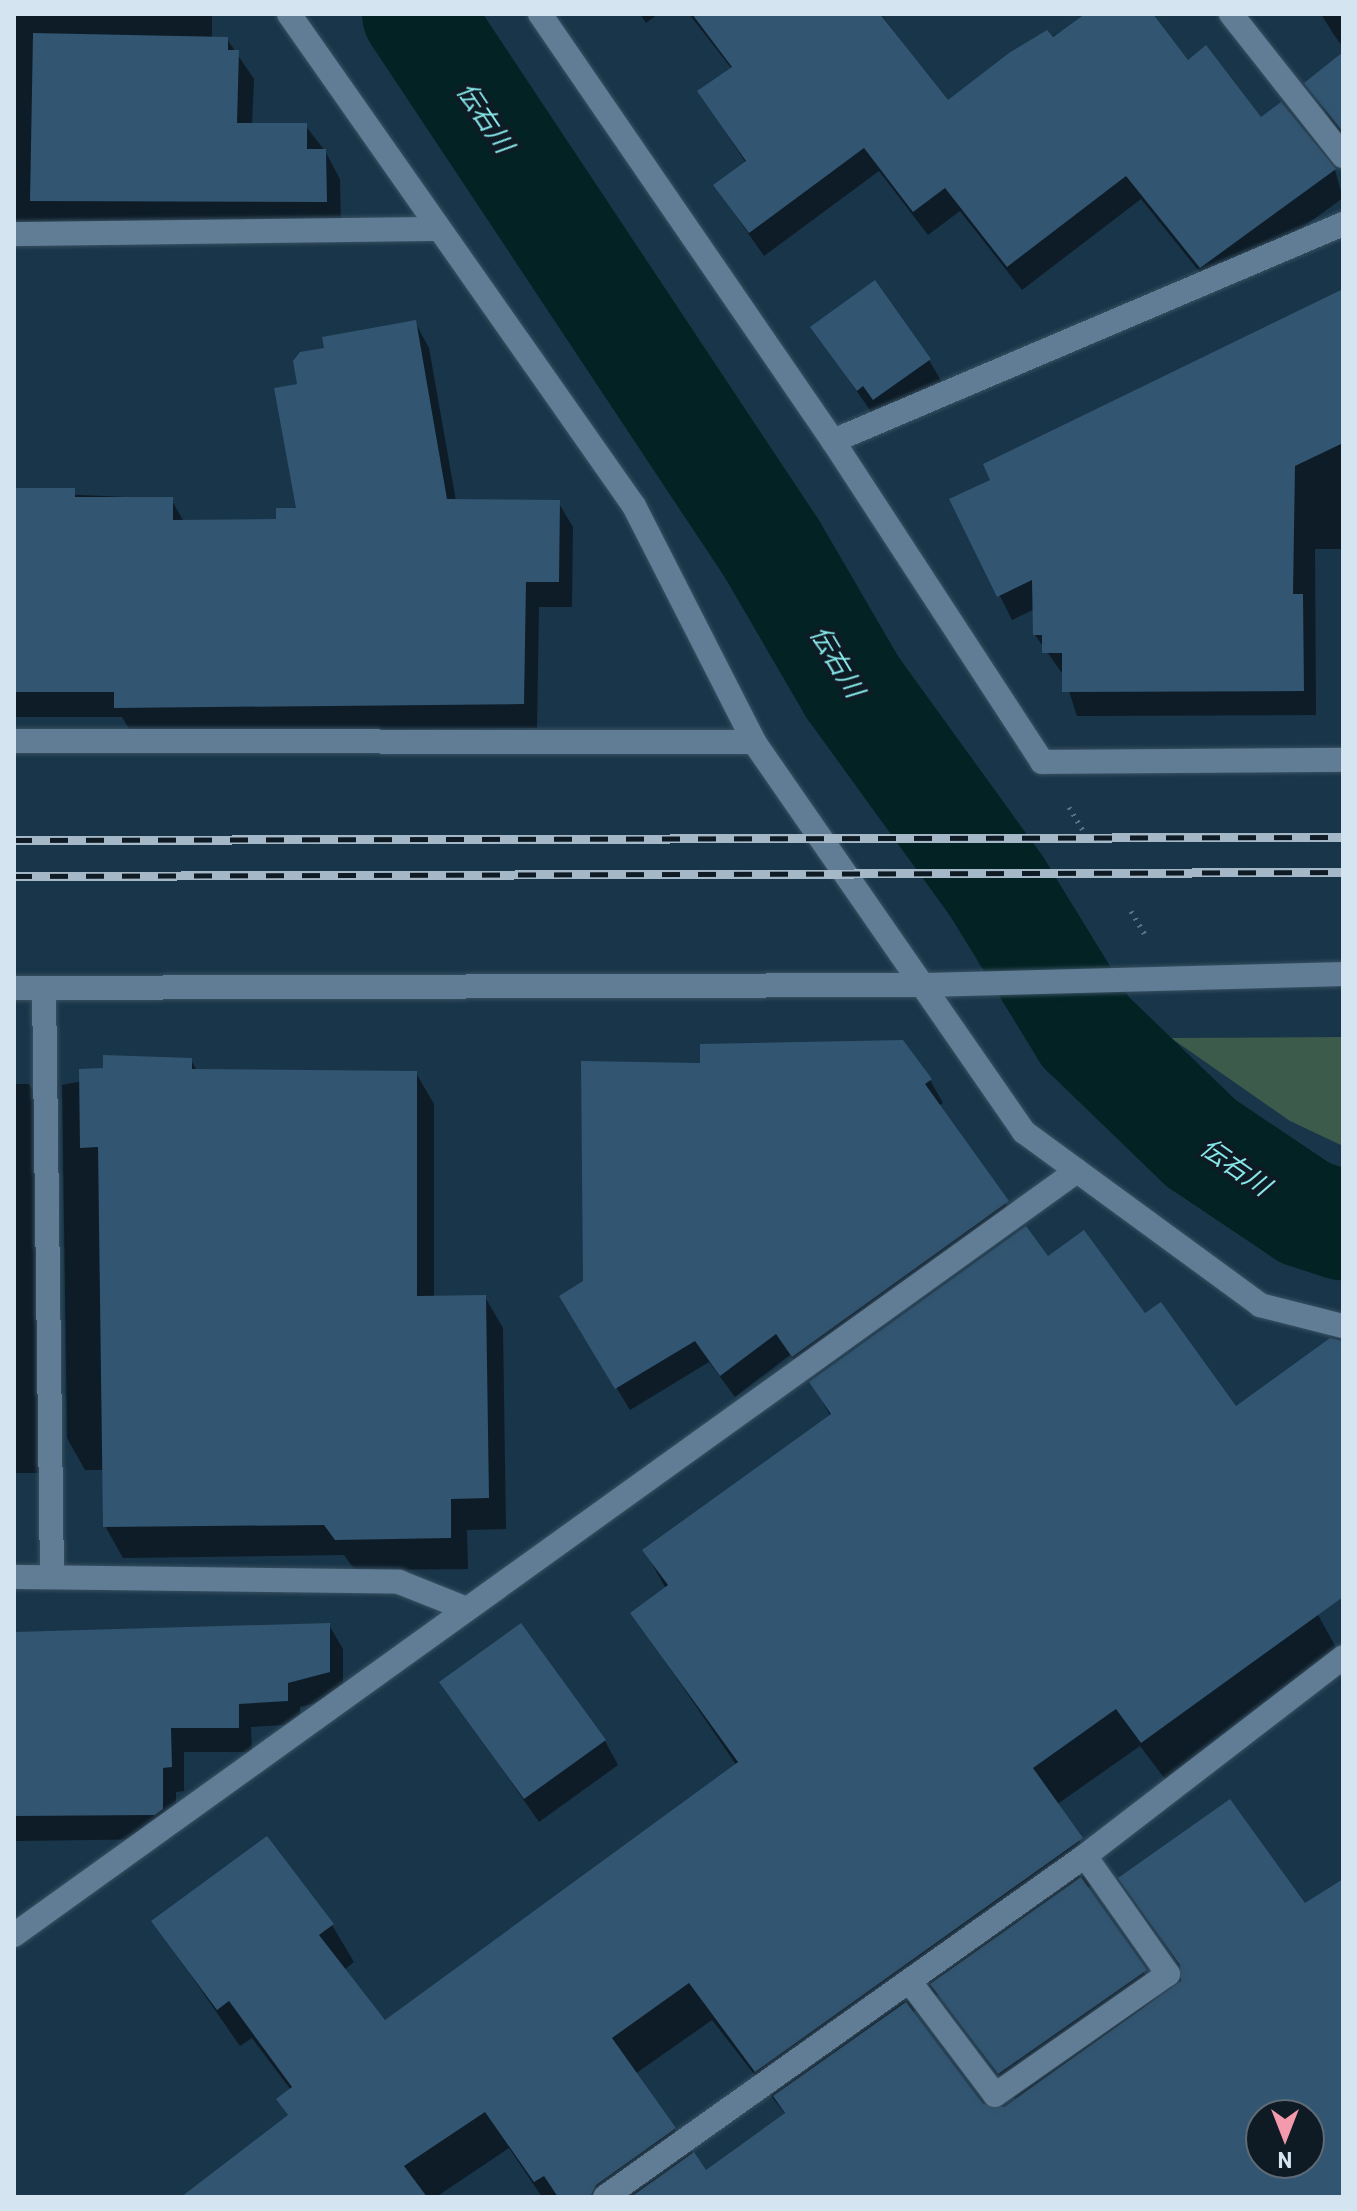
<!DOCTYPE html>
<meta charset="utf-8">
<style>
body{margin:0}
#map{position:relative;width:1357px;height:2211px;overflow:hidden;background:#193549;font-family:Barlow,"Noto Sans JP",sans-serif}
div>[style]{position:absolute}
.green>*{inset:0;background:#3c5b4a}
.shadow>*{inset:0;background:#0007}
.river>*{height:110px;margin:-55px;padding:0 55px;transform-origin:55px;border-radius:55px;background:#022223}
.building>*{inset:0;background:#325571}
.path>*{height:5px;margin-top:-2.5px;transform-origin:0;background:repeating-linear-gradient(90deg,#5a7283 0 2px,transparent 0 8px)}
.roads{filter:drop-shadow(0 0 2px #385061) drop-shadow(0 0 2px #385061)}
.minor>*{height:24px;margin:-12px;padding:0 12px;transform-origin:12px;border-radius:12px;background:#607d95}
.rail>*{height:9px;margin-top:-4.5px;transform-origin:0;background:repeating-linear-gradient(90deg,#0f1b24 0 18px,#a5b8c7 0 36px);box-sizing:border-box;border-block:2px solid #a5b8c7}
span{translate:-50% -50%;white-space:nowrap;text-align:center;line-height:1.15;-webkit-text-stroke:8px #0f1b24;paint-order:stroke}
.water-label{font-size:26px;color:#86e6e8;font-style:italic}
.frame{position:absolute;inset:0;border:16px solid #d4e4f1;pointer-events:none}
.north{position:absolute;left:1245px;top:2099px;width:80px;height:80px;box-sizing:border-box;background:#0f1b24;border:2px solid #5e6b76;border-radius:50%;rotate:180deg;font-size:22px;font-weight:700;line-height:32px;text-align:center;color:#d4e4f1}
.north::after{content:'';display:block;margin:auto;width:28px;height:36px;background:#f39aac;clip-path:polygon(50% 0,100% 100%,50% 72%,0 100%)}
</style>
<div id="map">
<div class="green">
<div style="clip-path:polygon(1343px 1037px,1343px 1146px,1290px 1121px,1171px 1038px)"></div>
</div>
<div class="shadow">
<div style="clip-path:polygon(14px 14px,212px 14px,212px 39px,227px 39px,254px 79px,252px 125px,305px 125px,325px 151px,340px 179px,341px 228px,14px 225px)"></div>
<div style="clip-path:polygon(640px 14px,658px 14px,646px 23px)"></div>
<div style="clip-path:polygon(689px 14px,881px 14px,947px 103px,1088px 14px,1151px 14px,1187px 63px,1261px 120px,1281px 104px,1335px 170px,1343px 198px,1215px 291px,1141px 199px,1022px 290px,960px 211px,928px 235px,879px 171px,764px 256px,715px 186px,746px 163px,700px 92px,732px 69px)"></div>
<div style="clip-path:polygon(1321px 14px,1343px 14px,1343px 47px,1334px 35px)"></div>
<div style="clip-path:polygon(1343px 55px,1343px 139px,1307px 83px)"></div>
<div style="clip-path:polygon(1343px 292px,1343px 549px,1315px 549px,1316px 715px,1077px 716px,1064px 676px,1035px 635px,1035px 609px,1012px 620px,952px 500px)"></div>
<div style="clip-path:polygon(415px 322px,429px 348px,456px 501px,558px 502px,573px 527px,572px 607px,539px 607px,537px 728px,131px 732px,122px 717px,14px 717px,14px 492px,171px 499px,184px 522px,278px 520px,299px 510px,299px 385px,327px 350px)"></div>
<div style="clip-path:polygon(813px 328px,929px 360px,943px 384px,889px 423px,879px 408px,872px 413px)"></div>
<div style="clip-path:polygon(191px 1060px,197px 1071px,416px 1073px,434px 1104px,434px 1298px,485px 1297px,503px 1328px,506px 1529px,467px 1530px,468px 1569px,355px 1570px,344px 1555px,123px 1558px,105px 1526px,104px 1470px,85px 1470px,67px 1438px,62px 1085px)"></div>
<div style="clip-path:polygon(930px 1080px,943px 1103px,938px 1106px,1020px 1225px,807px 1379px,790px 1355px,735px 1397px,709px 1362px,630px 1410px,575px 1319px)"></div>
<div style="clip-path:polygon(14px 1084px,29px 1084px,49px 1119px,54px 1473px,14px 1473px)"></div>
<div style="clip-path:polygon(evenodd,1048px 1259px,1144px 1316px,1236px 1408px,1343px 1355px,1343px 1595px,1317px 1613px,1339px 1653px,1165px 1779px,1140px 1746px,1056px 1805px,1103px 1877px,1087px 1889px,1159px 1995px,1116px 2030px,1178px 1988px,1182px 1970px,1121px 1878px,1343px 1997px,1343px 2197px,542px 2197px,509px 2148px,436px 2197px,215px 2197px,289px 2117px,278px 2099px,291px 2090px,252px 2038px,240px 2046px,153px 1921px,332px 1925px,354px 1962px,344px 1970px,385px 2023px,737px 1766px,632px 1613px,666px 1589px,645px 1551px,831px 1417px,812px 1383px,1048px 1259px,939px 1994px,1015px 2099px,996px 2112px,982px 2106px,912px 2013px,939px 1994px,1048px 1259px,712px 2020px,786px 2115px,706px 2172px,635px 2074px,712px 2020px,1048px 1259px,1261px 2115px,1309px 2115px,1309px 2163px,1261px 2163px,1261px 2115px)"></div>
<div style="clip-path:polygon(329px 1625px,343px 1649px,343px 1696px,300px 1707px,300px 1724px,251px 1727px,252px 1752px,184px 1752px,184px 1791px,176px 1792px,176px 1834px,169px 1839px,14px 1841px,14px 1633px)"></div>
<div style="clip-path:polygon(442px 1683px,605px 1741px,618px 1765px,539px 1822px)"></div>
</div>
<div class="river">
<div style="left:417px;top:14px;width:642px;rotate:56.43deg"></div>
<div style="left:772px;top:549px;width:161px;rotate:59.8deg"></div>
<div style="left:853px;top:688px;width:246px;rotate:54.1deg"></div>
<div style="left:997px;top:887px;width:170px;rotate:58.5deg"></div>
<div style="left:1086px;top:1032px;width:160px;rotate:44deg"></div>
<div style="left:1201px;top:1143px;width:125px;rotate:33.9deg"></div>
<div style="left:1305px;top:1213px;width:40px;rotate:18deg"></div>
</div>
<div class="building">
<div style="clip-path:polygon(692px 14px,880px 14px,948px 100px,1009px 53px,1047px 30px,1053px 37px,1085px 14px,1153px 14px,1188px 60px,1206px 45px,1261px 117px,1281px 102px,1336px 169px,1200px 268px,1126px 176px,1007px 267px,945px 188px,913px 212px,864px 148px,749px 233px,713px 185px,746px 161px,697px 91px,732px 67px)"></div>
<div style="clip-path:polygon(33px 33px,228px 37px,228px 50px,239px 50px,237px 123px,307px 123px,307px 149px,326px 149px,327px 202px,30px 201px)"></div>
<div style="clip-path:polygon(1343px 52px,1343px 132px,1304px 83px)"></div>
<div style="clip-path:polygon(875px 280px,931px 359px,873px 400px,863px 386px,857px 391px,810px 327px)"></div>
<div style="clip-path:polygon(1343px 289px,1343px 443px,1295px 466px,1293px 594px,1303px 594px,1304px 691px,1062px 692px,1062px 653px,1042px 653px,1042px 635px,1033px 635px,1032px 580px,997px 597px,949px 499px,990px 480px,983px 464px)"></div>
<div style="clip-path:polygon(416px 320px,447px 499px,560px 500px,559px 582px,526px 582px,524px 704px,114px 708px,114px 692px,14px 692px,14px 488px,75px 488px,75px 497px,173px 497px,173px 520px,276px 519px,276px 508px,296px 508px,274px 388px,297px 384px,293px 361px,300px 352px,324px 348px,322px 337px)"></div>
<div style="clip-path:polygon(903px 1040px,932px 1079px,925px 1084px,1009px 1201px,792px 1357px,776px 1334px,720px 1376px,695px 1341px,615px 1389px,559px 1296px,583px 1281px,581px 1061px,700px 1063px,700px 1044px)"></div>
<div style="clip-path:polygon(103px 1055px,192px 1058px,192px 1069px,417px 1071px,417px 1296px,486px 1295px,489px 1498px,451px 1499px,451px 1538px,335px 1540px,324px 1525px,103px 1527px,98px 1147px,80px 1148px,79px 1069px,103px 1068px)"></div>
<div style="clip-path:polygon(1026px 1226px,1048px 1256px,1084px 1230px,1145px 1313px,1161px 1302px,1236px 1406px,1330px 1338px,1343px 1341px,1343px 1597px,1141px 1743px,1116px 1709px,1033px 1768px,1083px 1838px,755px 2072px,689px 1983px,612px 2038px,676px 2128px,596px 2185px,590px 2197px,558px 2197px,544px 2176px,534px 2182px,485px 2112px,404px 2166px,427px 2197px,181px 2197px,288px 2115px,276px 2099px,292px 2087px,229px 2001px,217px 2010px,151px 1921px,267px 1836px,334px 1924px,319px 1935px,385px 2020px,738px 1762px,630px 1613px,668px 1585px,642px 1550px,831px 1414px,809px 1382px)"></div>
<div style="clip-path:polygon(330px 1623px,330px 1672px,288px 1683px,288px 1701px,239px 1704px,239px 1728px,171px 1728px,172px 1767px,163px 1768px,163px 1809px,155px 1815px,14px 1816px,14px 1632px)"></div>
<div style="clip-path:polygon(521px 1623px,606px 1740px,524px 1799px,439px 1682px)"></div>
<div style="clip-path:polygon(evenodd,1230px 1799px,1305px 1903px,1343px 1879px,1343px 2197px,631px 2197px,694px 2152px,706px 2170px,785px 2113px,773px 2096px,906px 2002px,983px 2104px,1004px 2107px,1181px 1981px,1180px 1965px,1118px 1878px,1230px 1799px,1261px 2115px,1309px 2115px,1309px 2163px,1261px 2163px,1261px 2115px)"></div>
<div style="clip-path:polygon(1081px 1877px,1147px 1970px,998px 2074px,930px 1984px)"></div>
</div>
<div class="path">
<div style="left:1069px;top:807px;width:31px;rotate:59deg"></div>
<div style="left:1131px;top:911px;width:27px;rotate:59deg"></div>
</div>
<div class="roads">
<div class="minor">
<div style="left:289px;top:14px;width:601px;rotate:54.96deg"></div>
<div style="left:634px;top:506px;width:265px;rotate:63deg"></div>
<div style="left:754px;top:742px;width:474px;rotate:55.3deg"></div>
<div style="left:1024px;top:1132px;width:293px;rotate:36.2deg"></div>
<div style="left:1260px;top:1305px;width:86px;rotate:14.2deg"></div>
<div style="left:540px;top:14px;width:518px;rotate:55.54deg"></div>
<div style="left:833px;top:441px;width:383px;rotate:56.9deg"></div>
<div style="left:1042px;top:762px;width:301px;rotate:-0.4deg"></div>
<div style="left:1231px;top:14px;width:181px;rotate:51.7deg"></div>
<div style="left:14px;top:234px;width:423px;rotate:-0.7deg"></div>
<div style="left:833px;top:441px;width:554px;rotate:-23.05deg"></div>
<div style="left:14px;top:741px;width:740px;rotate:0.08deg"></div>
<div style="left:14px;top:988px;width:914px;rotate:-0.19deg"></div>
<div style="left:928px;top:985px;width:415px;rotate:-1.5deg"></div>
<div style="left:44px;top:988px;width:588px;rotate:89.22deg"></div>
<div style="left:14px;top:1577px;width:385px;rotate:0.7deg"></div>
<div style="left:399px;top:1582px;width:68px;rotate:21.6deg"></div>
<div style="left:14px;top:1935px;width:1309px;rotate:-35.71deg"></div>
<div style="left:910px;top:1982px;width:141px;rotate:53deg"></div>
<div style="left:995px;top:2095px;width:211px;rotate:-35deg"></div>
<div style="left:1168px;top:1974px;width:144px;rotate:-125.1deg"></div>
<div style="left:605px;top:2197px;width:589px;rotate:-35.39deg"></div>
<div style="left:1085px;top:1856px;width:326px;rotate:-37.6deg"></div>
</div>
</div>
<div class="rail">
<div style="left:14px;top:840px;width:1329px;rotate:-0.13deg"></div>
<div style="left:14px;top:876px;width:1329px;rotate:-0.17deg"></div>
</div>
<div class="water-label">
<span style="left:486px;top:117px;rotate:56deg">伝右川</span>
<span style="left:838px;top:661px;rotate:59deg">伝右川</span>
<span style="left:1236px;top:1166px;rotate:35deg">伝右川</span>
</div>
<div class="frame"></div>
<div class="north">N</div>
</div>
